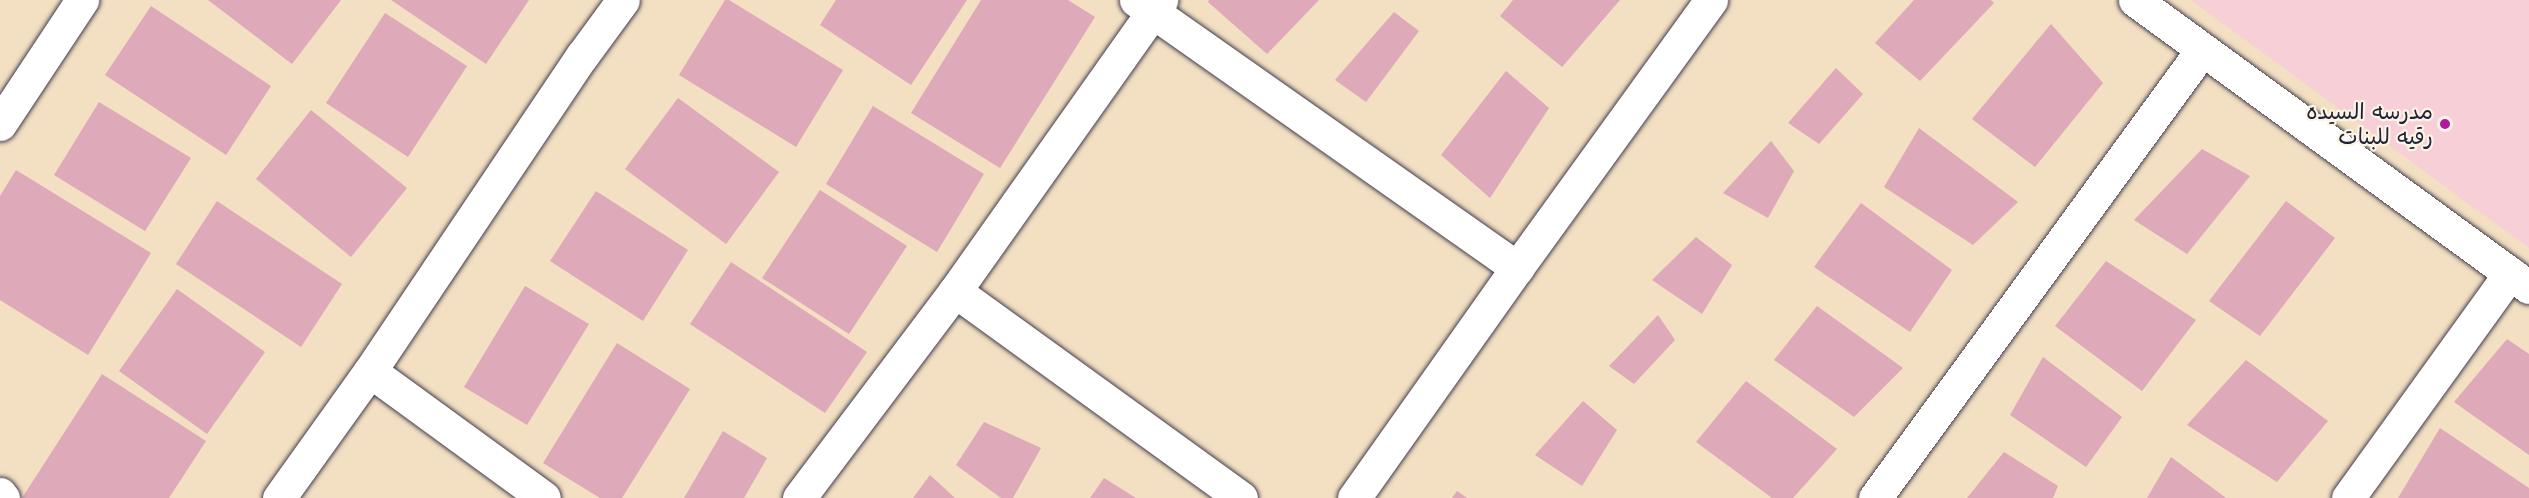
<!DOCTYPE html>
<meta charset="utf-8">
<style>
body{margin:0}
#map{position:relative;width:2529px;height:498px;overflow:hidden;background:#f3dfc1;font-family:"Shantell Sans","Playpen Sans Arabic",sans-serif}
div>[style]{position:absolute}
.built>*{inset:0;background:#f6cfd7}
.building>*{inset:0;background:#dea9b9}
.roads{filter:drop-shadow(0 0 2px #413e4f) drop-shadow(0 0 2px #413e4f)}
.minor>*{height:33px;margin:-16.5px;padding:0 16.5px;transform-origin:16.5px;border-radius:16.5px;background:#fff}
.dots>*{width:16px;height:16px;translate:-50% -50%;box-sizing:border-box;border:3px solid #fcf5e5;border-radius:50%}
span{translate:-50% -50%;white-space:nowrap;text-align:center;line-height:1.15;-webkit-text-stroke:4.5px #fcf5e5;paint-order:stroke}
.poi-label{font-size:22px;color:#22223b}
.right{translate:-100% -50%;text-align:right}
</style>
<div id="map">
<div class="built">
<div style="clip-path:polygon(2191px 0,2529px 0,2529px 248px)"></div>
</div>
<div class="building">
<div style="clip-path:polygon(208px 0,341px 0,292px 64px)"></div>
<div style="clip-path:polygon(391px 0,529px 0,486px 64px)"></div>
<div style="clip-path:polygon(725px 0,729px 0,843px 70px,796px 147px,679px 75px)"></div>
<div style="clip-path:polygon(836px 0,967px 0,911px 85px,820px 25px)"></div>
<div style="clip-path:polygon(981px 0,1068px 0,1095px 17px,1000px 168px,911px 113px)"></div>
<div style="clip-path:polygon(1209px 0,1319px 0,1267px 54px,1208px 2px)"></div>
<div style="clip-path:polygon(1513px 0,1620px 0,1562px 67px,1500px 16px)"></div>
<div style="clip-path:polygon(1914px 0,1991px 0,1994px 3px,1920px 81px,1875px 43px)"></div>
<div style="clip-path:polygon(151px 6px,271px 86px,226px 155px,105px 75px)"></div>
<div style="clip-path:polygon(1394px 12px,1419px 31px,1366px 102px,1335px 80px)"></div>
<div style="clip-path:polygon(385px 13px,467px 66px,408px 157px,326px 103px)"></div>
<div style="clip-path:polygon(2051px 24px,2103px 83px,2035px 167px,1972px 119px)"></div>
<div style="clip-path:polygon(1836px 68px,1863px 94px,1819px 144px,1788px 123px)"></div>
<div style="clip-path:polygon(1506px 71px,1549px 108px,1490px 198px,1441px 155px)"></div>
<div style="clip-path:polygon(678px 98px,779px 172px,726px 244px,625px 169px)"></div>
<div style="clip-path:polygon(99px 102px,191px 158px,145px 231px,54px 175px)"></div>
<div style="clip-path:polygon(873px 106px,984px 174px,937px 252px,826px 184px)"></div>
<div style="clip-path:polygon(311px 110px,407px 188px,351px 257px,256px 179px)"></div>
<div style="clip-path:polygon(1919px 128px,2018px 202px,1973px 245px,1884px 187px)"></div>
<div style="clip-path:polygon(1771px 141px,1794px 171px,1768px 218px,1723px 193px)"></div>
<div style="clip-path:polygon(2202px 149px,2250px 176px,2187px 254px,2134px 220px)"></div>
<div style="clip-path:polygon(16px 170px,151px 253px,88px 355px,0 300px,0 196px)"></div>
<div style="clip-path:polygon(820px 190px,907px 246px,849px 334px,762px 278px)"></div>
<div style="clip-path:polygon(596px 191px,688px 250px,643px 321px,550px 261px)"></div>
<div style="clip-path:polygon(217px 201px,342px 284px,301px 347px,176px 264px)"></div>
<div style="clip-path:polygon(2286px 201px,2335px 238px,2260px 336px,2209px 301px)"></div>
<div style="clip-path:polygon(1861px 203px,1952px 270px,1910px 332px,1814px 267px)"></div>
<div style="clip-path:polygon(1696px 237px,1732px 265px,1702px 314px,1652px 280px)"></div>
<div style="clip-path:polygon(2106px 261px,2196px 320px,2142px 391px,2055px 326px)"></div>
<div style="clip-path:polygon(731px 262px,867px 352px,825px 413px,690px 324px)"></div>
<div style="clip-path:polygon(525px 286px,589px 324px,527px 425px,464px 387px)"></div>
<div style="clip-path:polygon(177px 289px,265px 352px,207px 434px,119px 371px)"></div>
<div style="clip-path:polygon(1817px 306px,1903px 368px,1854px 417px,1774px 360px)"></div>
<div style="clip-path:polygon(1658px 315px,1675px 340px,1634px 384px,1609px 366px)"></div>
<div style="clip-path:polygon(2507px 339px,2529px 354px,2529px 455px,2454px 402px)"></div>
<div style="clip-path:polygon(617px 343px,690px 389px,622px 498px,600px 498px,543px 463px)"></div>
<div style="clip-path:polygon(2043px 357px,2122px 417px,2086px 467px,2010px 415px)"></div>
<div style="clip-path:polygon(2246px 360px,2328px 421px,2277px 482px,2187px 425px)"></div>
<div style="clip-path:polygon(102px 374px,206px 441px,169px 498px,22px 498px)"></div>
<div style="clip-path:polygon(1746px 381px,1837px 449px,1793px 498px,1772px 498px,1696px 442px)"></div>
<div style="clip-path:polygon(1583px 401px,1617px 430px,1582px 486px,1535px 455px)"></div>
<div style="clip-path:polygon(984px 422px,1041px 448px,1013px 498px,1001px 498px,956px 465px)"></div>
<div style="clip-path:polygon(2440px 428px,2529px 488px,2529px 498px,2398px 498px)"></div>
<div style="clip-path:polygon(723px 431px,767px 458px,744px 498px,684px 498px)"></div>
<div style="clip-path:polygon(2004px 452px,2058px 486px,2053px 498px,1967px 498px)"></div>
<div style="clip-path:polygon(2171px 457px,2226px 498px,2147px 498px)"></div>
<div style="clip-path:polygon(930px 475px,955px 498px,913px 498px)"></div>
<div style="clip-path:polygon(1104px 478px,1136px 498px,1090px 498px)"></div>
<div style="clip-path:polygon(1457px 491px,1467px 498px,1452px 498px)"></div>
</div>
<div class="roads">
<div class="minor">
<div style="left:1136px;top:0;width:466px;rotate:35.1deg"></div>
<div style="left:2135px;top:0;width:487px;rotate:36.1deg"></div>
<div style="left:0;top:124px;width:149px;rotate:-56.5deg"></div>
<div style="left:955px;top:291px;width:353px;rotate:35.9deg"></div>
<div style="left:370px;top:371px;width:215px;rotate:36.1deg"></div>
<div style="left:0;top:494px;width:5px;rotate:53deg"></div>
<div style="left:279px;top:498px;width:156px;rotate:-54.4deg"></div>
<div style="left:370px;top:371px;width:380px;rotate:-56.1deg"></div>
<div style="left:582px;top:56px;width:69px;rotate:-53.8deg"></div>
<div style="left:799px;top:498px;width:259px;rotate:-53deg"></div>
<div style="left:955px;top:291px;width:357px;rotate:-54.7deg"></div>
<div style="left:1354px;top:498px;width:282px;rotate:-54.7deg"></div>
<div style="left:1517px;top:268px;width:331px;rotate:-54.1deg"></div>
<div style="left:1875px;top:498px;width:555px;rotate:-53.87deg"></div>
<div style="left:2348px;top:498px;width:277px;rotate:-54.2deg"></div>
</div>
</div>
<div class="dots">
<div style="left:2445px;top:124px;background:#b5179e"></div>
</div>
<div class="poi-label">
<span class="right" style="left:2433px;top:124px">مدرسه السيده<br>رقيه للبنات</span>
</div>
</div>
